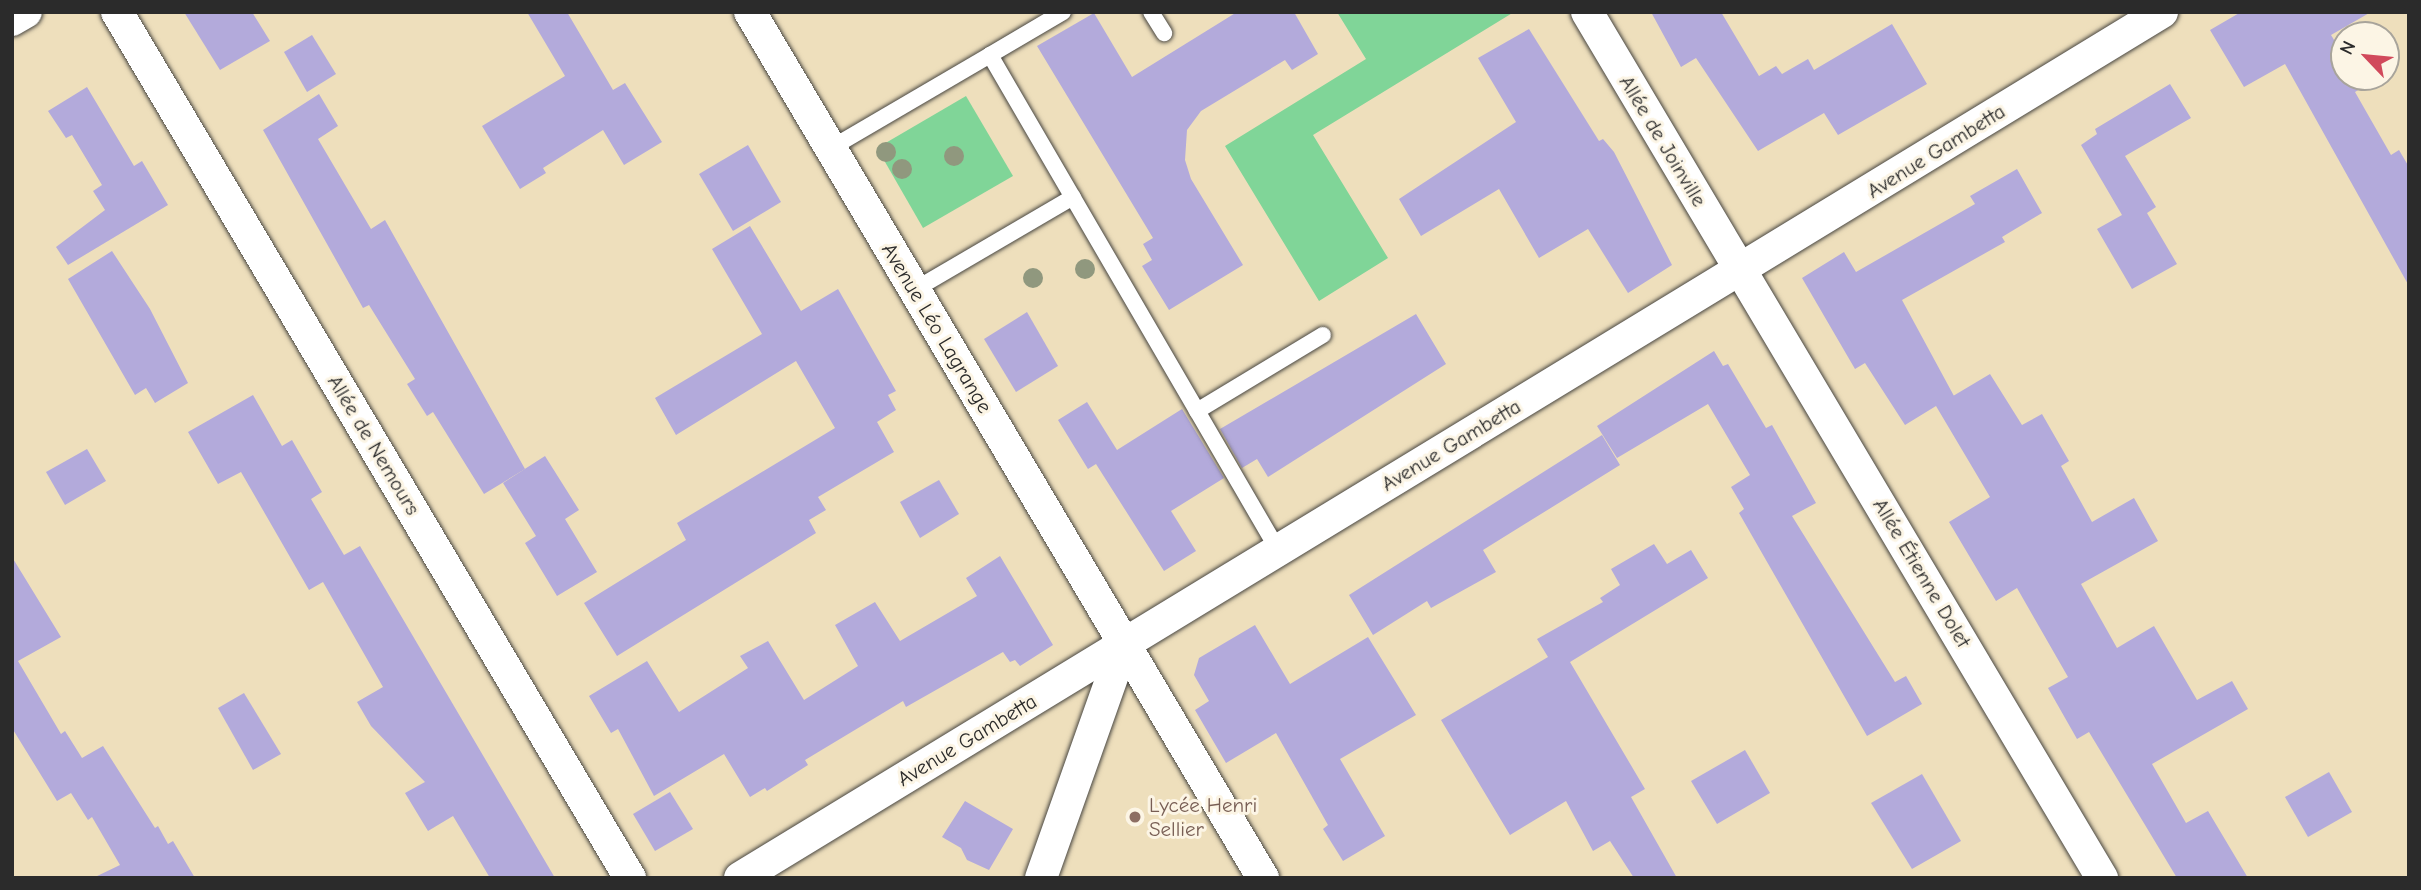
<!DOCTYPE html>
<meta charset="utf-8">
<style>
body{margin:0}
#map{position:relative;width:2421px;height:890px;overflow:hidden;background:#eedfbc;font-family:"Comic Neue",sans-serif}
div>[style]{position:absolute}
.green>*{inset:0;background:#80d598}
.building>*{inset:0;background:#b3aadb}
.roads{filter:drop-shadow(0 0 2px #484641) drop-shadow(0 0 2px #484641)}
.service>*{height:16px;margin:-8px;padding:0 8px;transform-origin:8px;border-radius:8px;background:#fff}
.minor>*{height:32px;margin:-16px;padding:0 16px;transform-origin:16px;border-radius:16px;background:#fff}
.trees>*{width:20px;height:20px;margin:-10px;border-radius:50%;background:#90987e}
.dots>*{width:19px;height:19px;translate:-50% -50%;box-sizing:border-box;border:4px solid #fcf5e5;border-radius:50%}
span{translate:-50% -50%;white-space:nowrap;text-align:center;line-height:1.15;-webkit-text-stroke:6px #fcf5e5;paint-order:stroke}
.street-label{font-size:21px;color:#2b2b2b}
.education-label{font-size:21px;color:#785e54}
.left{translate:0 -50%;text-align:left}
.frame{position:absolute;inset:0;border:14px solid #2b2b2b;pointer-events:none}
.north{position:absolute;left:2330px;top:21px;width:70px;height:70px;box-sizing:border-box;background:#fcf5e5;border:2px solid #a8a49b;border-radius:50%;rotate:296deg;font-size:19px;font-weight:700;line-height:28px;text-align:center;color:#2b2b2b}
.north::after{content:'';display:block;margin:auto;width:24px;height:32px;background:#d1495b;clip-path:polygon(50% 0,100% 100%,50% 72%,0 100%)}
</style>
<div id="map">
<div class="green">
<div style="clip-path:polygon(1337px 12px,1514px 12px,1313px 135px,1388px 258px,1319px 301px,1225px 146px,1366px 59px)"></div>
<div style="clip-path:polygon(966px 96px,1013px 176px,923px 228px,877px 148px)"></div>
</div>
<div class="building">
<div style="clip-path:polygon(184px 12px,252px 12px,270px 41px,220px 70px)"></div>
<div style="clip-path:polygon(527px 12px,567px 12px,613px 90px,625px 83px,662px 142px,624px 165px,603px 130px,543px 168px,546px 173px,520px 189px,482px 126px,565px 76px)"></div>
<div style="clip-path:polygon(1237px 12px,1294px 12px,1318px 54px,1292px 70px,1285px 60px,1201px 111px,1187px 130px,1185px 160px,1191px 179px,1243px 265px,1169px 310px,1142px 266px,1152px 260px,1143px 244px,1153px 238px,1037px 46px,1094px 13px,1132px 77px)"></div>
<div style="clip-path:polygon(1651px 12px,1721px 12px,1759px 76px,1776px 66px,1782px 74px,1808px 59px,1814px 70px,1892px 24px,1927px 84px,1838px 135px,1824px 113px,1758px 151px,1696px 58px,1681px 67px)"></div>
<div style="clip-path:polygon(2241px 12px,2371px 12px,2331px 35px,2344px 56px,2344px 77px,2357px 77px,2363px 87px,2355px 92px,2391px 155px,2399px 150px,2409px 167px,2409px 286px,2285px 64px,2244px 87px,2210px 30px)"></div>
<div style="clip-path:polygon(1529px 29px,1599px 141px,1603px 139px,1614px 152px,1672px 265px,1628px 293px,1588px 229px,1539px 258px,1499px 189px,1421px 236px,1399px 199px,1516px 122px,1478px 58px)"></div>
<div style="clip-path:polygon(312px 35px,336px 74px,307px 92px,284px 52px)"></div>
<div style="clip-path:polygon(2170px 84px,2191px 118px,2125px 156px,2156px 207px,2147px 213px,2177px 264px,2132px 289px,2097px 229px,2122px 215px,2081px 145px,2097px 134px,2095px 129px)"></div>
<div style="clip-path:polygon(87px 87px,134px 166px,142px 161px,168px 205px,68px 265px,56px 247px,105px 210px,93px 191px,102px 185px,72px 135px,66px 138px,48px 111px)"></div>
<div style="clip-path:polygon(319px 94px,338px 126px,318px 139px,371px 229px,385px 220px,525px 469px,484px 494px,433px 412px,427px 416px,407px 384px,415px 379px,369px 305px,363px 308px,263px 130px)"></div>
<div style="clip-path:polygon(748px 145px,781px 202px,733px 231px,699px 174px)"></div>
<div style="clip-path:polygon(2017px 169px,2042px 213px,2002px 237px,2005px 242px,1902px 300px,1954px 396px,1948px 399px,1990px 374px,2022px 425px,2042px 414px,2069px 461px,2061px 466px,2092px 522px,2134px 498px,2158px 541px,2081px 584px,2117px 648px,2154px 626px,2197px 700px,2232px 681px,2248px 709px,2152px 764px,2186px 823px,2208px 811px,2248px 878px,2177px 878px,2089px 732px,2077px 739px,2048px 688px,2068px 677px,2017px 588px,1996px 601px,1949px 522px,1990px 497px,1936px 406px,1905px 425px,1865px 363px,1855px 369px,1802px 278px,1844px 252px,1856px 272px,1975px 204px,1970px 196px)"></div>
<div style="clip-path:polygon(750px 226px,801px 311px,838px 289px,896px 391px,888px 395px,896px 410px,877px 422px,894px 452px,818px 497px,826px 510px,809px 520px,816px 533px,617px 656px,584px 603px,686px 540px,677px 523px,835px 428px,796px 361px,676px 435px,655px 398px,762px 334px,712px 249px)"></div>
<div style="clip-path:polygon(112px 251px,150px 309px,188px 383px,155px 403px,146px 388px,135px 395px,68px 279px)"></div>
<div style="clip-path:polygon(1027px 312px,1058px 366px,1016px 392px,984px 339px)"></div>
<div style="clip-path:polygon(1416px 314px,1446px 364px,1268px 477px,1257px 459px,1242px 468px,1220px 429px)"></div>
<div style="clip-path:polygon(1714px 351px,1723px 366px,1728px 364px,1766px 428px,1772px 425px,1816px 503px,1792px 516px,1895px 682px,1906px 676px,1922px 704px,1867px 736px,1739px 513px,1744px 509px,1731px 487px,1750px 475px,1708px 404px,1617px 458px,1597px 426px)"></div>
<div style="clip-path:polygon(253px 395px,282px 446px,292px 440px,322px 492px,311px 499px,344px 555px,360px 546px,555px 878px,490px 878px,453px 816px,428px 831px,405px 793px,425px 782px,371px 726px,357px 702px,383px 687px,323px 582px,309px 590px,241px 472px,218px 484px,188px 432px)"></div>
<div style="clip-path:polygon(1087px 402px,1117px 450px,1182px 409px,1224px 478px,1171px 511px,1196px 551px,1164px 571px,1096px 464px,1088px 469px,1058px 420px)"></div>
<div style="clip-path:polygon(1602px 435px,1620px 465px,1483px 550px,1496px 572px,1431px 608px,1427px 601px,1373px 635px,1349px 595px)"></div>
<div style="clip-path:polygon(87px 449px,106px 481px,65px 505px,46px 472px)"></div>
<div style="clip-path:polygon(545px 456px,579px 510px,565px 519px,597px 572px,557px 596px,525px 543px,536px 536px,503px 483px)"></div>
<div style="clip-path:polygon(939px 480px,959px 514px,920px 538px,900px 502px)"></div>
<div style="clip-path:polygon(1654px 544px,1667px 564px,1691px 550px,1708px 578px,1570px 662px,1645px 789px,1631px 797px,1677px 878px,1634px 878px,1610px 841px,1593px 851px,1566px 801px,1510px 835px,1441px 720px,1548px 657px,1537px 639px,1603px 602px,1600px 598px,1620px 585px,1611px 569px)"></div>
<div style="clip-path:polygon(1000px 556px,1053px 645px,1020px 666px,1015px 660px,1010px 662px,1003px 652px,906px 707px,903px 701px,805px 760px,808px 765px,767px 791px,765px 788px,750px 797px,724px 754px,654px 796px,618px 729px,611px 733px,589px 696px,647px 661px,679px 712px,748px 668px,740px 656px,768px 641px,804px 700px,858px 666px,835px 625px,875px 602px,900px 641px,977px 596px,966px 578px)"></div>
<div style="clip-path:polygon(12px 557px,61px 637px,18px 661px,61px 734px,65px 731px,82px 758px,103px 746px,155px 828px,158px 826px,168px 844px,173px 841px,195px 878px,93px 878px,120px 865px,92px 817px,88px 820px,71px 793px,57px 801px,12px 728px)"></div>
<div style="clip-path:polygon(1255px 625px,1290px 684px,1368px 637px,1416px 715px,1340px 759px,1385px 836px,1343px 861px,1323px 829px,1328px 825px,1276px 733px,1226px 763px,1195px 710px,1209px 701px,1194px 675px,1199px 658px)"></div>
<div style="clip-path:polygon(244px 693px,281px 754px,253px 770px,218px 708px)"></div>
<div style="clip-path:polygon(1745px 750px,1770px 793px,1717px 824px,1691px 781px)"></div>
<div style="clip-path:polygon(2329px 772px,2352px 812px,2308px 837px,2285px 797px)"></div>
<div style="clip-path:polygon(1922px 774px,1961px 841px,1912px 869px,1871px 803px)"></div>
<div style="clip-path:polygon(670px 792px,693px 829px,655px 851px,633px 814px)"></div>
<div style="clip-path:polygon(965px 801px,1013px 829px,989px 870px,967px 860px,961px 848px,942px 837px)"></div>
</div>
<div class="roads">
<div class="service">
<div style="left:1063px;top:12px;width:85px;rotate:149.5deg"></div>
<div style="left:990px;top:55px;width:573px;rotate:59.81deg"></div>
<div style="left:1151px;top:12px;width:25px;rotate:58deg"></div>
<div style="left:831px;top:148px;width:184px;rotate:-30.3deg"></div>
<div style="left:914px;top:290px;width:184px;rotate:-30.3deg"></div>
<div style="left:1197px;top:411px;width:147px;rotate:-31.1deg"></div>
</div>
<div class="minor">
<div style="left:117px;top:12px;width:1007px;rotate:59.36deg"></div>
<div style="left:750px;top:12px;width:1007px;rotate:59.36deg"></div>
<div style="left:1587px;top:12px;width:1008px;rotate:59.26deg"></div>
<div style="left:12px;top:20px;width:16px;rotate:-30deg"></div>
<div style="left:740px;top:878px;width:1665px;rotate:-31.34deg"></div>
<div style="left:1041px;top:878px;width:249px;rotate:-70.5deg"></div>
</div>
</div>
<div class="trees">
<div style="left:886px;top:152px"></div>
<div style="left:954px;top:156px"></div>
<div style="left:902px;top:169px"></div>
<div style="left:1085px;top:269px"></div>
<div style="left:1033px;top:278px"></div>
</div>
<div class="dots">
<div style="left:1135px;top:817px;background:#8d6e63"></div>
</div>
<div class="street-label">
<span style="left:1663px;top:141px;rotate:59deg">Allée de Joinville</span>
<span style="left:1936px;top:151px;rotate:-32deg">Avenue Gambetta</span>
<span style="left:937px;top:328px;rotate:59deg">Avenue Léo Lagrange</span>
<span style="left:374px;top:445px;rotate:59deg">Allée de Nemours</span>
<span style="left:1451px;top:445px;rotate:-31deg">Avenue Gambetta</span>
<span style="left:1922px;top:573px;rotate:59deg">Allée Étienne Dolet</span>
<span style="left:967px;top:740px;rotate:-31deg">Avenue Gambetta</span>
</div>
<div class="education-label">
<span class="left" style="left:1149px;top:817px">Lycée Henri<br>Sellier</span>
</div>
<div class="frame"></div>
<div class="north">N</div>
</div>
